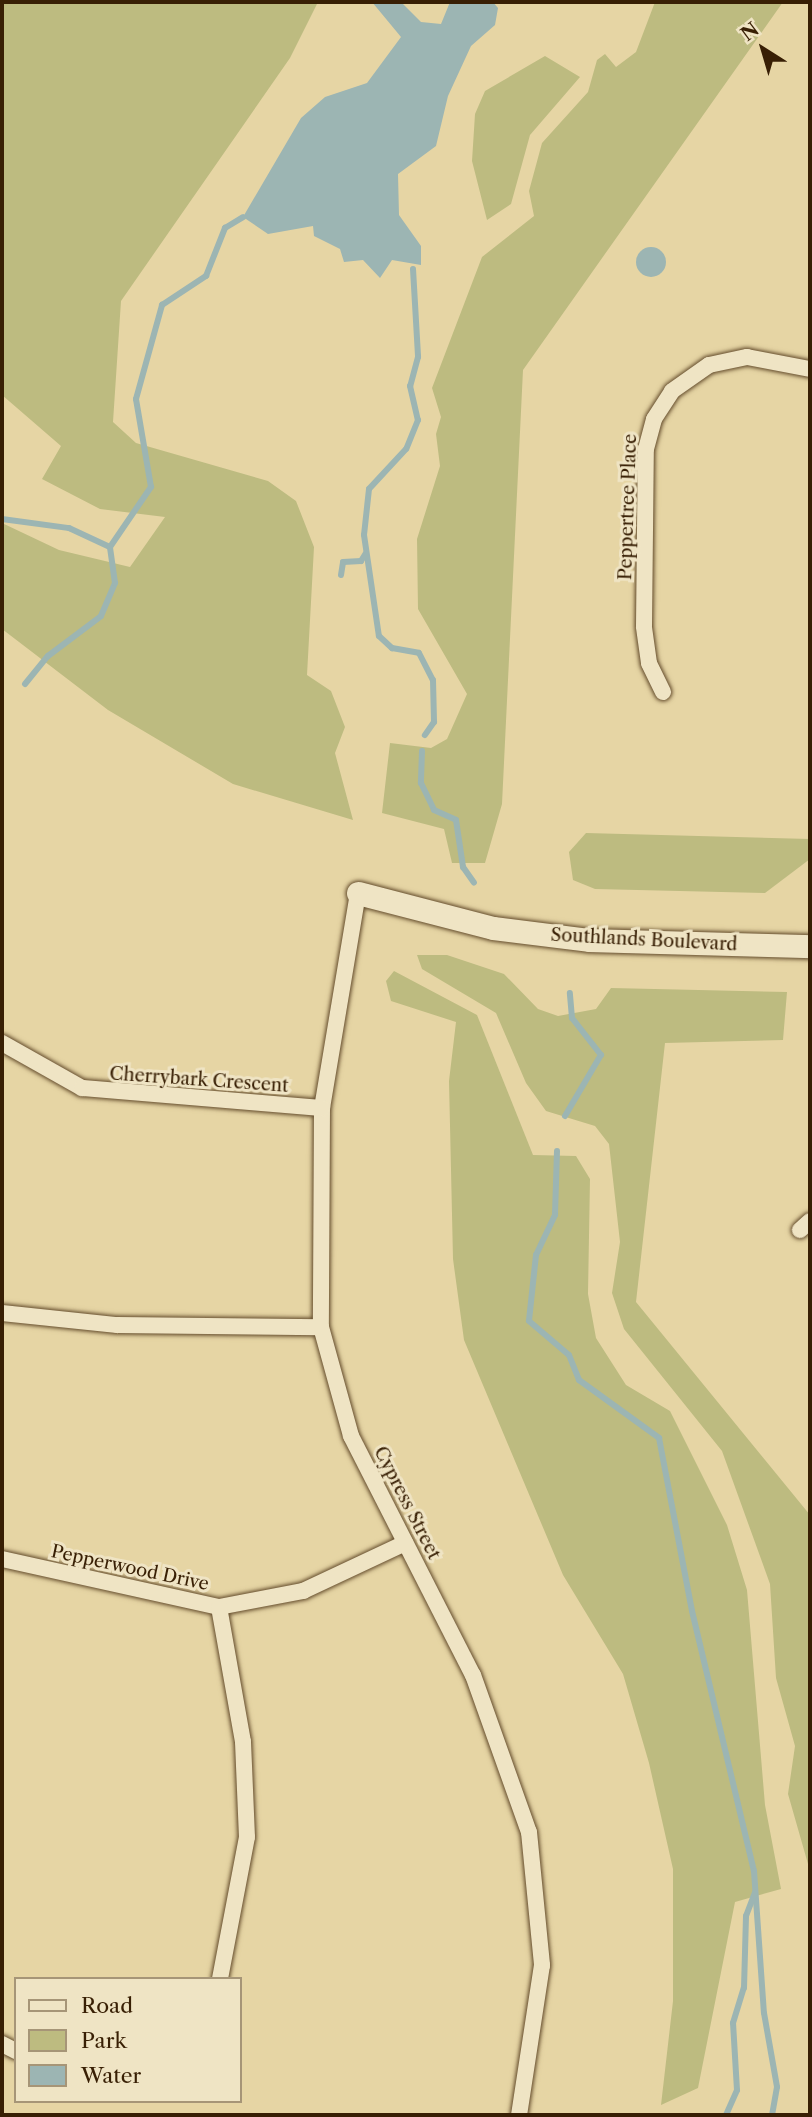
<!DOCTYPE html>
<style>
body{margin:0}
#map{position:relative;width:812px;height:2117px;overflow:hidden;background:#e6d5a4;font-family:"Libre Caslon Text",serif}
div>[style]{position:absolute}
.green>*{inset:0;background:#bdbb80}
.water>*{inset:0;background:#9cb5b3}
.round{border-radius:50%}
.stream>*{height:6px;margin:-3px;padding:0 3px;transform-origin:3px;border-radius:3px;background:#9cb5b3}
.roads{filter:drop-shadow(0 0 2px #644c2c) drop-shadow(0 0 2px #644c2c)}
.street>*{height:16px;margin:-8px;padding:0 8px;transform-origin:8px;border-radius:8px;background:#efe4c4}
.secondary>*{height:23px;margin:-11.5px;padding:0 11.5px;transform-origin:11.5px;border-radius:11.5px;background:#efe4c4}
span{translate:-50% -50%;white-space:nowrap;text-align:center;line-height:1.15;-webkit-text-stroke:6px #efe4c4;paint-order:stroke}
.street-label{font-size:18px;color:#381f04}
.frame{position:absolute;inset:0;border:4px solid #381f04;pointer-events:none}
.legend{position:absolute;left:14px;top:1977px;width:228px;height:126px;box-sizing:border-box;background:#efe4c4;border:2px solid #a69577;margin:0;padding:9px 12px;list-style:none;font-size:21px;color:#381f04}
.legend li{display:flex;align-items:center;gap:14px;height:35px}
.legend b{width:35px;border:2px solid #a69577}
.north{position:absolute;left:728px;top:14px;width:70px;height:70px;-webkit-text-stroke:5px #efe4c4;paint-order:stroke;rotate:323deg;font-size:19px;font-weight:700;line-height:28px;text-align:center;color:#381f04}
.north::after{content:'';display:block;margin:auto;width:24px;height:32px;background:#381f04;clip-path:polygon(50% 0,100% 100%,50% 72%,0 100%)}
</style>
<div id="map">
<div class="green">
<div style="clip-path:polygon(2px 2px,318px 2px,290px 58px,121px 301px,113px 422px,136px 443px,268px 481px,296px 501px,314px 547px,307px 675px,331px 691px,345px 727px,335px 753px,353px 820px,233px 784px,108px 710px,2px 629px,2px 523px,59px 550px,130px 567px,165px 517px,100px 509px,42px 479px,61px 446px,2px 395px)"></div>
<div style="clip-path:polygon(655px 2px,783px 2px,523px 370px,502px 804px,485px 863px,452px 863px,444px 829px,382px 813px,390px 743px,431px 748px,447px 739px,467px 694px,418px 609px,417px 539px,440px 466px,436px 434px,441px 417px,432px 388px,482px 257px,534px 216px,529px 191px,542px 143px,588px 92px,597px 60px,605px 54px,616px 67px,636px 52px)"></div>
<div style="clip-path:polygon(545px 56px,580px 77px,530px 135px,511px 204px,487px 220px,472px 161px,475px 114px,485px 91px)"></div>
<div style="clip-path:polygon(586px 833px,810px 839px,810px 859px,765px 893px,595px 889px,573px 880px,569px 852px)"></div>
<div style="clip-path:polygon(417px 955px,447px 955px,504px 974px,538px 1009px,558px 1016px,596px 1009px,611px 988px,787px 992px,783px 1040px,665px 1043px,636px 1302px,810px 1515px,810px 1871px,788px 1794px,795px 1746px,776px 1678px,770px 1584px,722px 1451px,624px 1329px,612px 1293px,620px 1242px,609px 1144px,595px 1126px,546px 1111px,526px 1083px,496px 1013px,422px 969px)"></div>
<div style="clip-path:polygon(394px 971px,477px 1015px,533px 1155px,576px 1156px,590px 1179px,588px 1294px,596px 1338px,626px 1385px,670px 1411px,727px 1525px,747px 1590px,765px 1805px,781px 1889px,735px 1902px,698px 2088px,661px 2105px,673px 2001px,673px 1869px,649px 1763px,623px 1674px,563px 1575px,464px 1340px,453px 1259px,449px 1081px,456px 1022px,391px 1001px,386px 981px)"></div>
</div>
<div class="water">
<div style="clip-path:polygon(372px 2px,401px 2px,421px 22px,441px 24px,450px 2px,493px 2px,498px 8px,495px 25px,471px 46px,448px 96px,436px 146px,398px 174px,399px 215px,421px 246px,421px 265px,392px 260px,380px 278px,363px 260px,344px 262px,340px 249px,314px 236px,313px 226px,268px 234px,243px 217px,301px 118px,325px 97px,367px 83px,401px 37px)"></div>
<div class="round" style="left:636px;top:247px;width:30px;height:30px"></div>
</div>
<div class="stream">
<div style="left:413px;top:269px;width:88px;rotate:86.7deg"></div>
<div style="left:418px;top:357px;width:30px;rotate:105deg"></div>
<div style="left:410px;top:386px;width:35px;rotate:77deg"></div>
<div style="left:418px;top:420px;width:31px;rotate:112deg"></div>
<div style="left:406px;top:449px;width:54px;rotate:132.8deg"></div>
<div style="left:369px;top:489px;width:46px;rotate:96.2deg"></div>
<div style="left:364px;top:535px;width:102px;rotate:81.6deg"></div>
<div style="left:379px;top:636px;width:18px;rotate:43deg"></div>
<div style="left:392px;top:648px;width:27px;rotate:10deg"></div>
<div style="left:419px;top:653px;width:30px;rotate:63deg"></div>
<div style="left:433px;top:680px;width:42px;rotate:88.6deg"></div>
<div style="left:434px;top:722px;width:16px;rotate:125deg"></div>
<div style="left:2px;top:519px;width:68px;rotate:7.7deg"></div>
<div style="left:69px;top:528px;width:45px;rotate:24.9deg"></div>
<div style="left:341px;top:575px;width:13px;rotate:-81deg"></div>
<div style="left:343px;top:562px;width:18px;rotate:-3deg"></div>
<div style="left:361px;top:561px;width:9px;rotate:-58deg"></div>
<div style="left:25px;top:684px;width:36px;rotate:-51deg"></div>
<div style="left:48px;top:656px;width:66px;rotate:-37deg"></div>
<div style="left:101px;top:616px;width:36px;rotate:-67deg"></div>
<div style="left:115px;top:583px;width:36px;rotate:-98deg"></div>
<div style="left:110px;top:547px;width:73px;rotate:-55.7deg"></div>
<div style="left:151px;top:487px;width:89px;rotate:-99.7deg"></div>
<div style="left:136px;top:399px;width:98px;rotate:-74.5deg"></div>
<div style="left:162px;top:305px;width:53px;rotate:-33.4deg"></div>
<div style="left:206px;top:276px;width:52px;rotate:-68.4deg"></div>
<div style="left:225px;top:228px;width:21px;rotate:-31deg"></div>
<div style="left:422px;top:751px;width:32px;rotate:92deg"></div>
<div style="left:421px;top:783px;width:30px;rotate:64deg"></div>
<div style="left:434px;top:810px;width:24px;rotate:24deg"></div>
<div style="left:456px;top:820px;width:48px;rotate:81.5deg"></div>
<div style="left:463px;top:867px;width:19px;rotate:55deg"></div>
<div style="left:565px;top:1116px;width:71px;rotate:-59.5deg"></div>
<div style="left:601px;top:1055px;width:47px;rotate:-128.1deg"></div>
<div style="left:572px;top:1018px;width:25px;rotate:-95deg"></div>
<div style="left:557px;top:1151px;width:64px;rotate:91.8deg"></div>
<div style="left:555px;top:1215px;width:44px;rotate:115.4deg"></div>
<div style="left:536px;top:1255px;width:66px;rotate:96.1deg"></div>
<div style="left:529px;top:1321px;width:52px;rotate:40.4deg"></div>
<div style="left:569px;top:1355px;width:27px;rotate:68deg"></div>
<div style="left:579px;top:1380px;width:99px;rotate:35.9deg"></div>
<div style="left:659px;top:1438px;width:176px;rotate:79.2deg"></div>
<div style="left:692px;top:1611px;width:267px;rotate:76.6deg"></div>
<div style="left:754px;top:1871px;width:142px;rotate:86deg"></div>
<div style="left:764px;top:2013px;width:75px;rotate:80deg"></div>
<div style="left:777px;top:2087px;width:28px;rotate:100deg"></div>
<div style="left:726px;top:2115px;width:27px;rotate:-66deg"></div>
<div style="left:737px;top:2090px;width:67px;rotate:-93.4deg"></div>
<div style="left:733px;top:2023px;width:37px;rotate:-73deg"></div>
<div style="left:744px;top:1988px;width:72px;rotate:-88.4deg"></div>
<div style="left:746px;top:1916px;width:25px;rotate:-69deg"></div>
</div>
<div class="roads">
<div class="street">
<div style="left:663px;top:692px;width:32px;rotate:-116deg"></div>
<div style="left:649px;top:663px;width:37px;rotate:-98deg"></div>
<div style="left:644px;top:626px;width:177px;rotate:-89.4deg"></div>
<div style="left:646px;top:449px;width:31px;rotate:-75deg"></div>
<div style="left:654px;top:419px;width:33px;rotate:-57deg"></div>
<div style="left:672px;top:391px;width:45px;rotate:-35.1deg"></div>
<div style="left:709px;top:365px;width:39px;rotate:-12deg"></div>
<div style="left:747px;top:357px;width:64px;rotate:10.8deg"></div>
<div style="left:358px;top:893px;width:218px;rotate:99.5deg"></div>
<div style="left:322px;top:1108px;width:219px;rotate:90.3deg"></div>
<div style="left:321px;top:1327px;width:113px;rotate:74.6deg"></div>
<div style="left:351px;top:1436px;width:268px;rotate:63deg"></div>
<div style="left:473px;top:1675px;width:167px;rotate:70.4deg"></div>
<div style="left:529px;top:1832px;width:134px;rotate:84.4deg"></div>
<div style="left:542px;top:1965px;width:152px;rotate:98.7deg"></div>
<div style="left:2px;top:1043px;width:92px;rotate:29.4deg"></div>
<div style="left:82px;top:1088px;width:241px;rotate:4.8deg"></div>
<div style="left:800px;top:1230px;width:13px;rotate:-42deg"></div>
<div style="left:2px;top:1313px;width:116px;rotate:6deg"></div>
<div style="left:117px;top:1325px;width:204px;rotate:0.6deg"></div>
<div style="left:2px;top:1559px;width:222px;rotate:12.5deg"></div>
<div style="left:219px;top:1607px;width:86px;rotate:-10.8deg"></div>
<div style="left:303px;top:1591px;width:113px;rotate:-25.2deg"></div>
<div style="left:219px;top:1607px;width:137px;rotate:79.9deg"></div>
<div style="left:243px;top:1742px;width:95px;rotate:87.6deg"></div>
<div style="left:247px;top:1837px;width:145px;rotate:100.8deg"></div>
<div style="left:2px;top:2044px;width:16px;rotate:27deg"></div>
</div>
<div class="secondary">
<div style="left:358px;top:893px;width:139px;rotate:14.5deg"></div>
<div style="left:493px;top:928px;width:98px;rotate:7.1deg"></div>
<div style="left:590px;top:940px;width:220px;rotate:1.6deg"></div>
</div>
</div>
<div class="street-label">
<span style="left:628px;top:507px;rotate:-88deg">Peppertree Place</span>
<span style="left:644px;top:940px;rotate:3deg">Southlands Boulevard</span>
<span style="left:199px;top:1080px;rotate:4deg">Cherrybark Crescent</span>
<span style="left:407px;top:1503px;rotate:63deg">Cypress Street</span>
<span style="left:130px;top:1568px;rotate:12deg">Pepperwood Drive</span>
</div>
<div class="frame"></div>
<ul class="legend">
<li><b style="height:9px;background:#efe4c4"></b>Road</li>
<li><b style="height:19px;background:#bdbb80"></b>Park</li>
<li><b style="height:19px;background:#9cb5b3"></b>Water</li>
</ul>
<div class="north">N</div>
</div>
